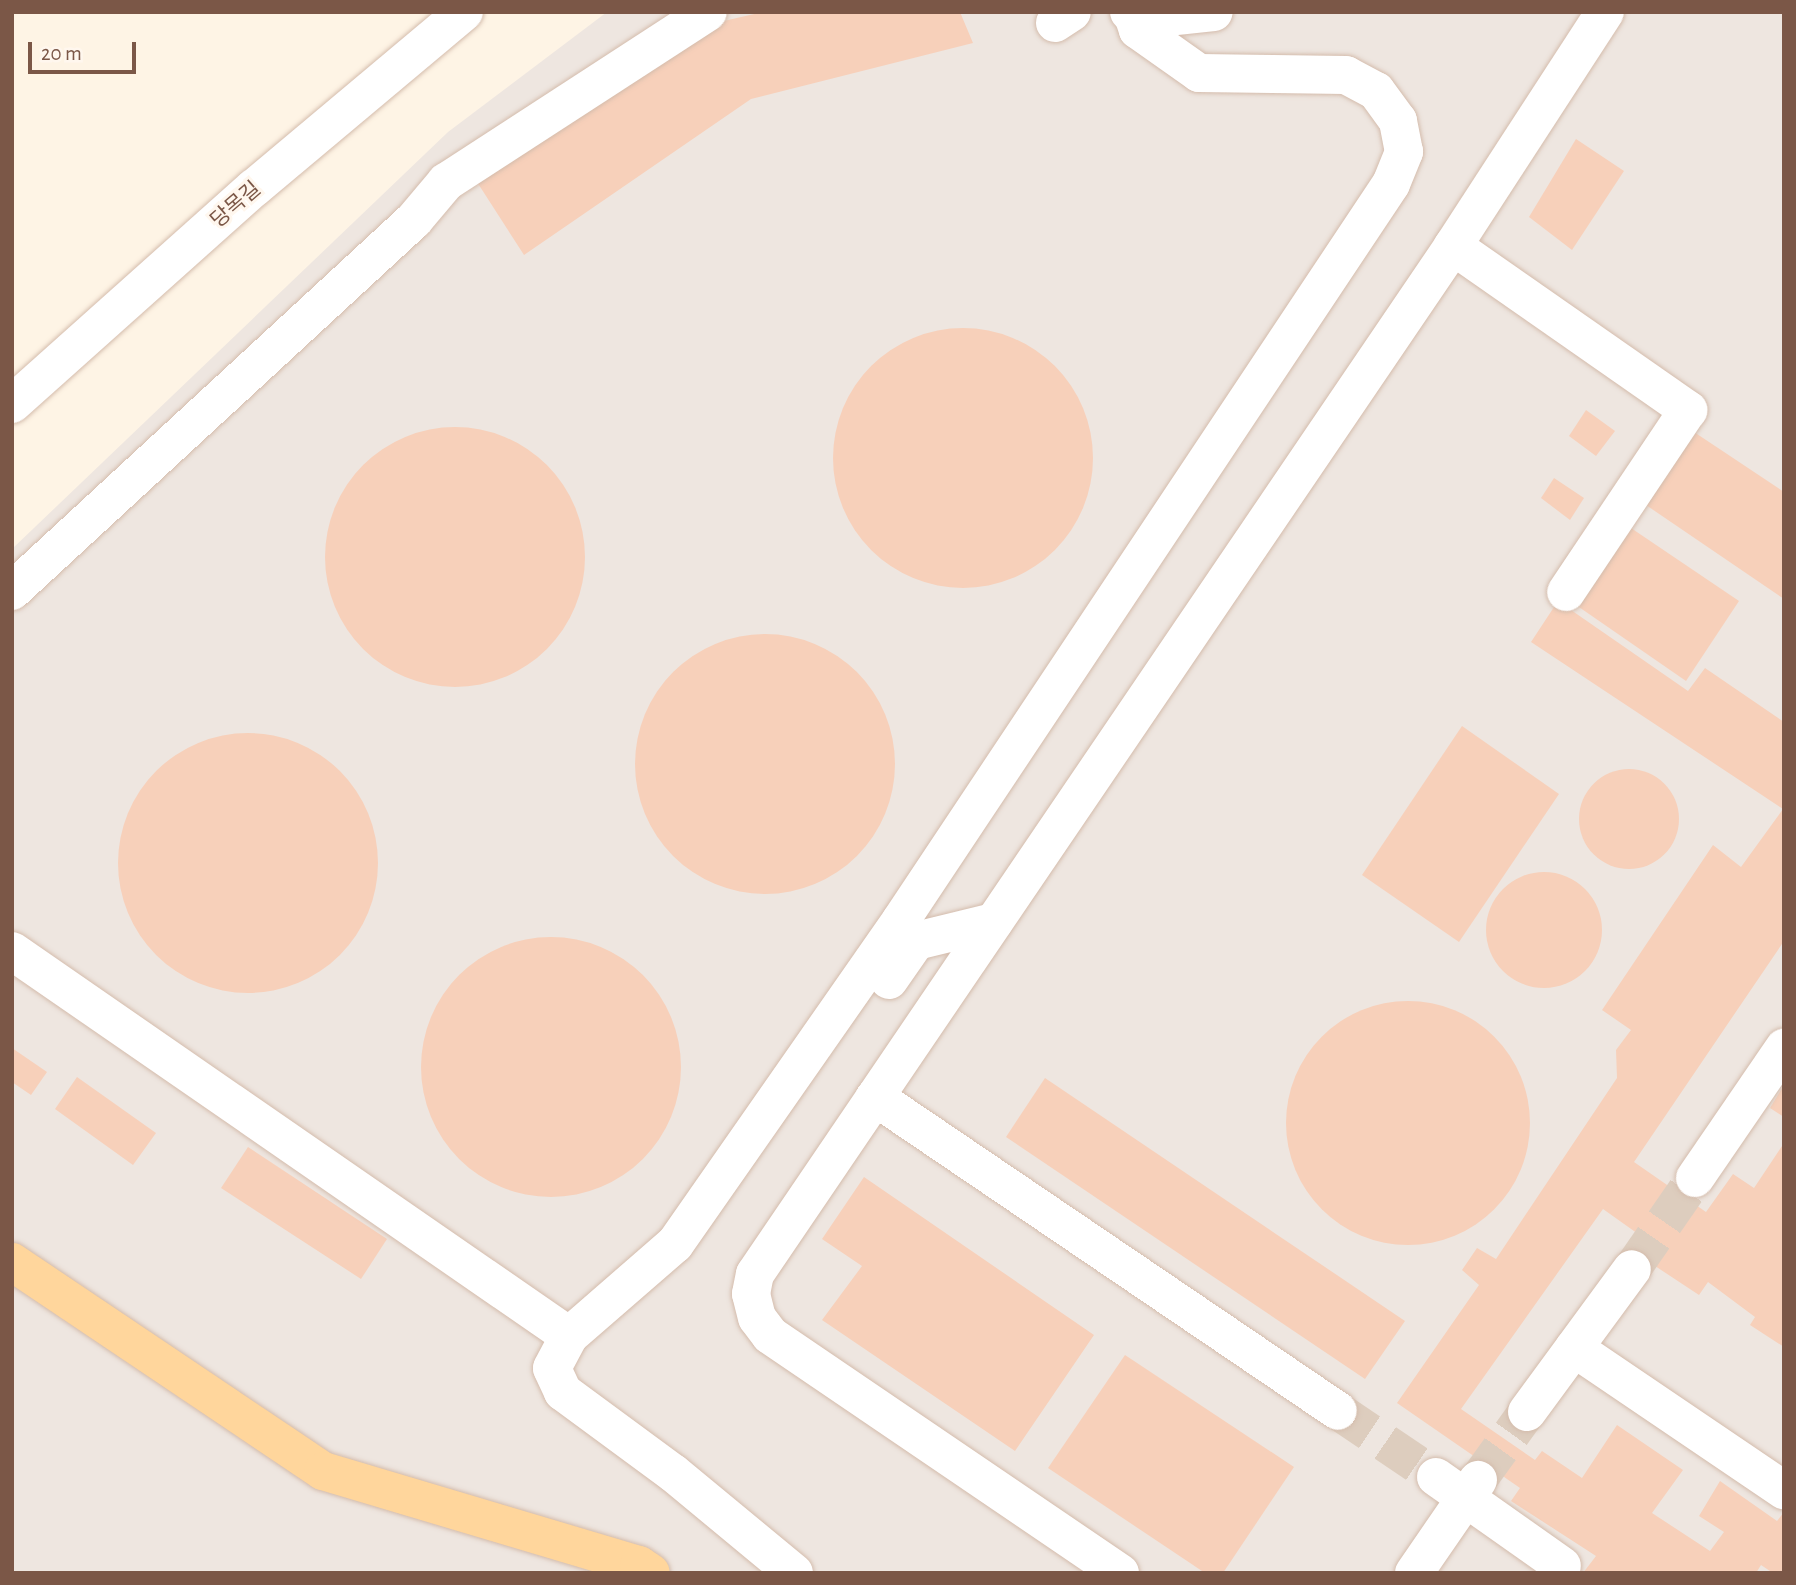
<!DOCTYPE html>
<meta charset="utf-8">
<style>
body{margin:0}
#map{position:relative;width:1796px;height:1585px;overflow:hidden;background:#fef4e5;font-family:"Alegreya Sans","Noto Sans KR",sans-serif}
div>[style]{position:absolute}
.industrial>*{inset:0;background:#eee6e0}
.building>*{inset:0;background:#f7d0ba}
.round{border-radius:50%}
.minor-tunnel>*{height:38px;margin-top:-19px;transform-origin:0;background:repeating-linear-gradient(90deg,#ddcdbe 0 38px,transparent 0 57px)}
.roads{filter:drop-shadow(0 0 2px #d4bcac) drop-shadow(0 0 2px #d4bcac)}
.minor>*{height:38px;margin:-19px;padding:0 19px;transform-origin:19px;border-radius:19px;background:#fff}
.major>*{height:38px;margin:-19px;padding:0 19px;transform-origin:19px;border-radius:19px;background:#ffd69c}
span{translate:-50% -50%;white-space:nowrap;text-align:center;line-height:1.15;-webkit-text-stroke:6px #fff7ee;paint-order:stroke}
.street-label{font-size:21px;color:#7b5747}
.frame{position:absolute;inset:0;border:14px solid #7b5747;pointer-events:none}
.scale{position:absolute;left:28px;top:42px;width:108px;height:32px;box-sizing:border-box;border:4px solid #7b5747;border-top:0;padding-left:9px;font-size:21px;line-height:24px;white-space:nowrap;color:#7b5747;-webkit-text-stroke:5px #fff7ee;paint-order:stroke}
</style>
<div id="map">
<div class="industrial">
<div style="clip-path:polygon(607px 12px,1784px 12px,1784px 1573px,12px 1573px,12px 549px,448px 132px)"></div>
</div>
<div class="building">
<div style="clip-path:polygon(763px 12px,960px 12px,973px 43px,751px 99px,524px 255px,477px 182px,715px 23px)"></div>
<div style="clip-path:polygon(1576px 139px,1624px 171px,1572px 250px,1529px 217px)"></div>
<div class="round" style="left:833px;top:328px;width:260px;height:260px"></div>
<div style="clip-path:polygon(1586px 410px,1615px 431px,1596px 456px,1569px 436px)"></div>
<div class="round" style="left:325px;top:427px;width:260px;height:260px"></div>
<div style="clip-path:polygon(1694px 432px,1784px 492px,1784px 599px,1646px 505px)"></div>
<div style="clip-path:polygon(1554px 478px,1584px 498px,1570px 520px,1541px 498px)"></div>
<div style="clip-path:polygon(1628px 526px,1739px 601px,1686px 681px,1576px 605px)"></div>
<div style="clip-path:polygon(1558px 601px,1688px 691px,1705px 668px,1784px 722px,1784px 941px,1634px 1162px,1706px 1212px,1733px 1174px,1754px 1188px,1784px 1143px,1784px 1347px,1750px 1325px,1755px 1317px,1708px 1282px,1699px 1295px,1646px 1260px,1655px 1246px,1603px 1209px,1461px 1409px,1535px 1460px,1542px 1451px,1582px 1478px,1617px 1425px,1683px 1470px,1652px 1513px,1710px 1551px,1724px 1532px,1699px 1516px,1720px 1481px,1777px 1521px,1784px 1512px,1784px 1573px,1773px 1573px,1761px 1565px,1756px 1573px,1583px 1573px,1596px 1556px,1511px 1501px,1520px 1488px,1397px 1403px,1479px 1285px,1462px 1270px,1477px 1248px,1496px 1259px,1617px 1078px,1616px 1050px,1631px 1030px,1602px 1010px,1713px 845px,1741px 867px,1783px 809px,1531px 642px)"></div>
<div class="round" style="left:635px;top:634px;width:260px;height:260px"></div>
<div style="clip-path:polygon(1462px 726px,1559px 794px,1459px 942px,1362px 875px)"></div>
<div class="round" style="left:118px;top:733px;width:260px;height:260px"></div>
<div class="round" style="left:1579px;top:769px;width:100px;height:100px"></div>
<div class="round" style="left:1486px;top:872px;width:116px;height:116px"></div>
<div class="round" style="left:421px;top:937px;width:260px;height:260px"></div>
<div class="round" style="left:1286px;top:1001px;width:244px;height:244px"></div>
<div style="clip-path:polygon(12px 1048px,47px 1072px,31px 1095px,12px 1082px)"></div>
<div style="clip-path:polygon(77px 1077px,156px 1133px,133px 1165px,55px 1109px)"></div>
<div style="clip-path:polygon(1045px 1078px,1405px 1321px,1365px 1379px,1006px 1137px)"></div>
<div style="clip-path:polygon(1784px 1085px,1784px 1117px,1770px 1108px)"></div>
<div style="clip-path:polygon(248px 1147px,387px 1239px,361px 1279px,221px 1188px)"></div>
<div style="clip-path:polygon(864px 1177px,1094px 1335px,1015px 1451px,822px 1320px,862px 1266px,822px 1239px)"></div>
<div style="clip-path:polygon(1125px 1355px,1294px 1467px,1223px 1573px,1205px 1573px,1048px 1468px)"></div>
</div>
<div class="minor-tunnel">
<div style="left:1632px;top:1269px;width:111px;rotate:-55.3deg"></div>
<div style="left:1338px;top:1411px;width:118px;rotate:34deg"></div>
<div style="left:1478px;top:1480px;width:84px;rotate:-54.2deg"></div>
</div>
<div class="roads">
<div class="minor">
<div style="left:1129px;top:12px;width:20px;rotate:20deg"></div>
<div style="left:1148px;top:19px;width:66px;rotate:-6.1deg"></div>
<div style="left:1055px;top:23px;width:20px;rotate:-33deg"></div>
<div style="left:1453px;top:246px;width:287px;rotate:34.9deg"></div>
<div style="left:1688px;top:410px;width:219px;rotate:123.8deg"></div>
<div style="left:12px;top:404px;width:324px;rotate:-41.8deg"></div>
<div style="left:254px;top:188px;width:274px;rotate:-40deg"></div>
<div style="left:12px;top:591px;width:547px;rotate:-42.7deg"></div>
<div style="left:414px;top:220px;width:50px;rotate:-49.9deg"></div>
<div style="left:446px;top:182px;width:312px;rotate:-33deg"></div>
<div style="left:12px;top:951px;width:677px;rotate:34.65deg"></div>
<div style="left:889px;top:980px;width:47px;rotate:-55.3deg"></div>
<div style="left:916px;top:941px;width:80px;rotate:-13.7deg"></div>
<div style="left:875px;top:1097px;width:559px;rotate:34.14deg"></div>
<div style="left:1695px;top:1178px;width:158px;rotate:-55.6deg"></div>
<div style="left:1574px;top:1348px;width:254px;rotate:34.1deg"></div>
<div style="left:1527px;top:1412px;width:177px;rotate:-53.7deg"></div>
<div style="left:1436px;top:1477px;width:154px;rotate:35.2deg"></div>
<div style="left:794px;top:1573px;width:157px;rotate:-140.4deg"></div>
<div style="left:673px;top:1473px;width:137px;rotate:-143.6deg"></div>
<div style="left:563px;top:1392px;width:26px;rotate:-115deg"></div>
<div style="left:552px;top:1368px;width:36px;rotate:-62deg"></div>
<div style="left:569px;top:1336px;width:140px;rotate:-41deg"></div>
<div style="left:675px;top:1244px;width:395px;rotate:-55.1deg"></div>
<div style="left:901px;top:920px;width:884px;rotate:-56.35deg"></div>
<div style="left:1391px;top:184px;width:35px;rotate:-68deg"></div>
<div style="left:1404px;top:152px;width:32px;rotate:-101deg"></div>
<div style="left:1398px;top:121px;width:37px;rotate:-126deg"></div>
<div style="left:1376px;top:91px;width:34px;rotate:-152deg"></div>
<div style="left:1346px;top:75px;width:147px;rotate:-179.2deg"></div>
<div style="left:1199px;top:73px;width:75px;rotate:-144.8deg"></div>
<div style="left:1138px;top:30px;width:18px;rotate:-109deg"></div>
<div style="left:1120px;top:1573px;width:423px;rotate:-145.8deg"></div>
<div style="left:770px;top:1335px;width:21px;rotate:-127deg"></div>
<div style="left:757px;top:1318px;width:25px;rotate:-104deg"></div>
<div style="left:751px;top:1294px;width:20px;rotate:-79deg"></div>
<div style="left:755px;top:1274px;width:1243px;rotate:-55.82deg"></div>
<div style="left:1453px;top:246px;width:279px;rotate:-57deg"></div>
<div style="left:1414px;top:1573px;width:113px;rotate:-55.5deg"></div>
</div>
<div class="major">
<div style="left:12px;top:1262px;width:375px;rotate:33.9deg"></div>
<div style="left:323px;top:1471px;width:330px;rotate:16.6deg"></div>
<div style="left:639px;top:1565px;width:14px;rotate:34deg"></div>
</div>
</div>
<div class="street-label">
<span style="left:236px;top:205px;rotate:-41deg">당목길</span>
</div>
<div class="frame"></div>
<div class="scale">20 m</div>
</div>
